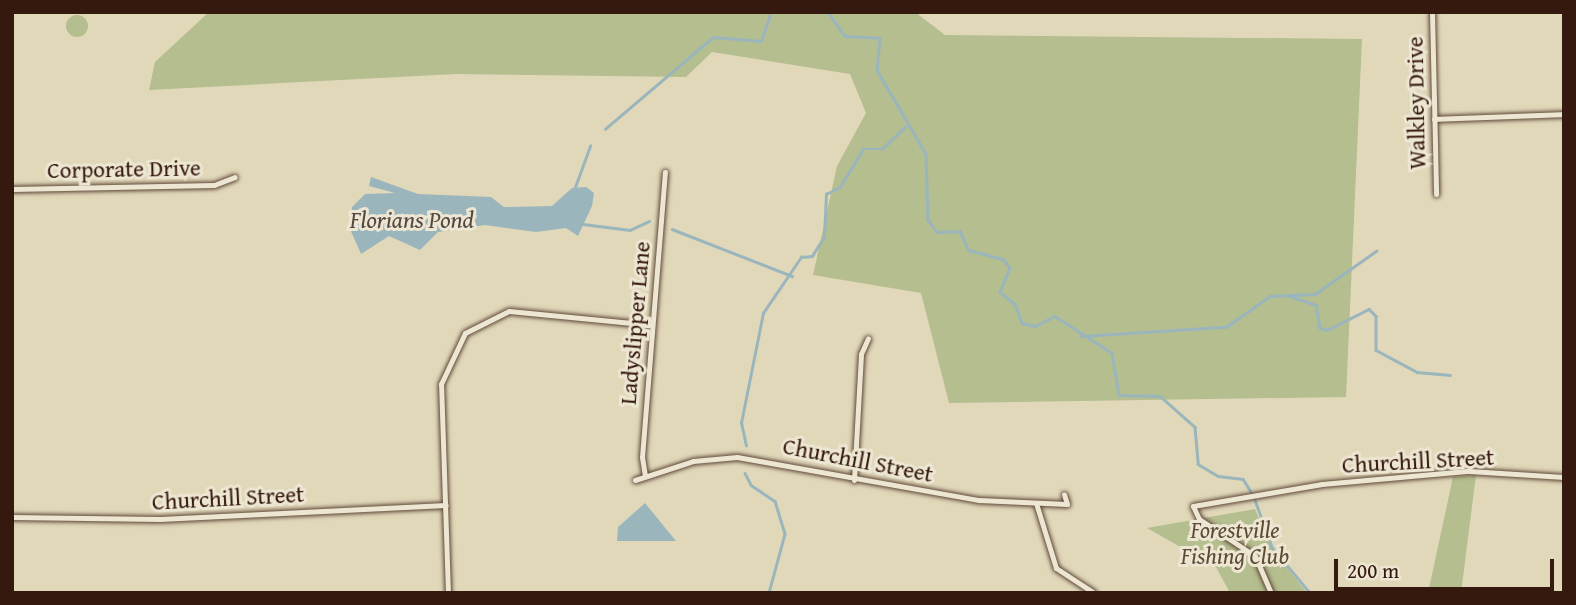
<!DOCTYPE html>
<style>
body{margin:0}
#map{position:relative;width:1576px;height:605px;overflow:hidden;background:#e1d8ba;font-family:"Gentium Book Plus",serif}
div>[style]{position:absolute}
.green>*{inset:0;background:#b4be8f}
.round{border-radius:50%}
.water>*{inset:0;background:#9ab6bc}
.stream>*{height:2.5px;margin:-1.25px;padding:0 1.25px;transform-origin:1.25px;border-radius:1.25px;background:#9ab6bc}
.roads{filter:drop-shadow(0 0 2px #614939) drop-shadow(0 0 2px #614939)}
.street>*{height:5px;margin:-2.5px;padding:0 2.5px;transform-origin:2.5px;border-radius:2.5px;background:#ece6d2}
span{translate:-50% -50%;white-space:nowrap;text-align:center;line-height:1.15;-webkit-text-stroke:6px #ece6d2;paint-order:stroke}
.street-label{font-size:23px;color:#36190e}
.park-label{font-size:23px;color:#5c4b35;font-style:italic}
.water-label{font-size:24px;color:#544842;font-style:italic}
.frame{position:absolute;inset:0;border:14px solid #36190e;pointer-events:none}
.scale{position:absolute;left:1334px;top:559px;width:220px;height:32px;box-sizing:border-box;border:4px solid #36190e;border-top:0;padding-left:9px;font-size:21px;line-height:24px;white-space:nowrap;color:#36190e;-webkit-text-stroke:5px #ece6d2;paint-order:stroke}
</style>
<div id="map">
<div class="green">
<div style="clip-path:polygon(209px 12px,915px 12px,945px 35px,1362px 39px,1346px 397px,949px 403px,921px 293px,813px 275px,837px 166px,866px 113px,850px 74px,712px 52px,686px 77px,456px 74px,149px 90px,155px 62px)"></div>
<div class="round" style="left:66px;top:15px;width:22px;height:22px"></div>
<div style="clip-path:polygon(1476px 475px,1461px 593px,1428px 593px,1453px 477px)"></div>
<div style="clip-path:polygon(1255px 509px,1272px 549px,1307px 593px,1230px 593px,1216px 567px,1147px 528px)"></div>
</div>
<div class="water">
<div style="clip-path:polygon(371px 177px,418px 194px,491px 197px,504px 207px,552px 206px,572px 188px,586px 187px,594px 193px,592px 206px,578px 236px,566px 228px,536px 232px,485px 225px,438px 232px,420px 250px,389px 236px,361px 254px,350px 229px,352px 207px,365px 194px,395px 193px,369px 186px)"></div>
<div style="clip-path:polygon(645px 503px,676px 541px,617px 541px,618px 527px)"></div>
</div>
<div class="stream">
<div style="left:828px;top:12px;width:29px;rotate:55deg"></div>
<div style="left:845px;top:36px;width:35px;rotate:3deg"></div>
<div style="left:880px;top:38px;width:32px;rotate:95deg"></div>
<div style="left:877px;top:70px;width:97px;rotate:59.7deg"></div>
<div style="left:926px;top:154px;width:66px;rotate:88.3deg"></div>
<div style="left:928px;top:220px;width:15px;rotate:53deg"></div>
<div style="left:937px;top:232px;width:23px;rotate:-2deg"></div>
<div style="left:960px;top:231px;width:21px;rotate:65deg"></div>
<div style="left:969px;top:250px;width:35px;rotate:15deg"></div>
<div style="left:1003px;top:259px;width:11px;rotate:52deg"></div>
<div style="left:1010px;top:268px;width:26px;rotate:113deg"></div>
<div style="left:1000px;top:292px;width:19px;rotate:39deg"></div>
<div style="left:1015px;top:304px;width:20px;rotate:70deg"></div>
<div style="left:1022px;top:323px;width:13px;rotate:13deg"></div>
<div style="left:1035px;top:326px;width:22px;rotate:-27deg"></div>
<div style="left:1055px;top:316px;width:68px;rotate:33deg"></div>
<div style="left:1112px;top:353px;width:43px;rotate:80.5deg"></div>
<div style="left:1119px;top:395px;width:41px;rotate:1.4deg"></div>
<div style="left:1160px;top:396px;width:47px;rotate:41.5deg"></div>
<div style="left:1195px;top:427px;width:37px;rotate:85deg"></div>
<div style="left:1198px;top:464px;width:23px;rotate:31deg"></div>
<div style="left:1218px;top:476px;width:25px;rotate:7deg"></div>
<div style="left:1243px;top:479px;width:15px;rotate:58deg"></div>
<div style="left:605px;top:129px;width:142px;rotate:-40.4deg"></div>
<div style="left:713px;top:37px;width:48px;rotate:4.8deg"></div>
<div style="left:761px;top:41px;width:31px;rotate:-71deg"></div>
<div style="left:574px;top:190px;width:47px;rotate:-70deg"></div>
<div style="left:583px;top:224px;width:47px;rotate:7.3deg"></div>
<div style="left:630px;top:230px;width:21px;rotate:-25deg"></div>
<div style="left:672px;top:229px;width:129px;rotate:21.4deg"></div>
<div style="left:1287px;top:295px;width:31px;rotate:19deg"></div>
<div style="left:1316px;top:305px;width:23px;rotate:80deg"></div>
<div style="left:1320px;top:328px;width:7px;rotate:16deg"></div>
<div style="left:1327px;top:330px;width:47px;rotate:-26.6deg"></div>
<div style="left:1369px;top:309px;width:10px;rotate:45deg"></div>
<div style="left:1376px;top:316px;width:34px;rotate:90deg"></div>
<div style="left:1376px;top:350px;width:47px;rotate:28.2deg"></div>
<div style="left:1417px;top:372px;width:33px;rotate:5deg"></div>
<div style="left:1081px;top:336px;width:145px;rotate:-3.6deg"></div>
<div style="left:1226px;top:327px;width:54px;rotate:-35.2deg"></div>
<div style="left:1270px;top:296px;width:45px;rotate:-2.5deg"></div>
<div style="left:1315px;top:294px;width:75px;rotate:-35.2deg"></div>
<div style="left:746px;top:446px;width:24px;rotate:-102deg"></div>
<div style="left:741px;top:423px;width:112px;rotate:-78.7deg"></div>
<div style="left:763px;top:313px;width:68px;rotate:-55.8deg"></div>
<div style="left:801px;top:257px;width:11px;rotate:-5deg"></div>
<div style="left:812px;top:256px;width:22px;rotate:-58deg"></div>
<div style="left:824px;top:237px;width:43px;rotate:-87.3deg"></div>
<div style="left:826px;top:194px;width:16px;rotate:-27deg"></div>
<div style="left:840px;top:187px;width:44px;rotate:-58.8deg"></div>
<div style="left:863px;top:149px;width:19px"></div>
<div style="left:882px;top:149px;width:32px;rotate:-44deg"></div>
<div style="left:745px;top:473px;width:13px;rotate:63deg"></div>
<div style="left:751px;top:485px;width:29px;rotate:34deg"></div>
<div style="left:775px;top:501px;width:34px;rotate:73deg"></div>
<div style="left:785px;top:534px;width:61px;rotate:105.2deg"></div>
<div style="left:1255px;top:500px;width:50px;rotate:70.1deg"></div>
<div style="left:1272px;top:547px;width:60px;rotate:50.4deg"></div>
</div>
<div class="roads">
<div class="street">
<div style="left:1432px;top:12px;width:182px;rotate:88.7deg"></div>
<div style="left:1434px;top:119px;width:130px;rotate:-2.2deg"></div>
<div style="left:12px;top:189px;width:202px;rotate:-1.1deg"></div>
<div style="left:214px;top:185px;width:22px;rotate:-21deg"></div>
<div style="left:645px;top:476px;width:19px;rotate:-99deg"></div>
<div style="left:642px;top:457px;width:286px;rotate:-85.4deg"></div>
<div style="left:635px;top:480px;width:61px;rotate:-18.1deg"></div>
<div style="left:693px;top:461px;width:44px;rotate:-5.2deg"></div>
<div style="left:737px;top:457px;width:246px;rotate:10.1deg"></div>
<div style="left:979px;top:500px;width:88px;rotate:2.6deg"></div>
<div style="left:1067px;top:504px;width:10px;rotate:-107deg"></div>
<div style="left:854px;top:480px;width:126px;rotate:-86.8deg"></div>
<div style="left:861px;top:354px;width:17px;rotate:-66deg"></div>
<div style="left:1036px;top:503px;width:68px;rotate:72.9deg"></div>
<div style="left:1056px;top:568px;width:45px;rotate:33.3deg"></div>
<div style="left:12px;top:517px;width:148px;rotate:0.8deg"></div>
<div style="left:160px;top:519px;width:286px;rotate:-2.8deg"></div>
<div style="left:448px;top:593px;width:209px;rotate:-91.9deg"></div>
<div style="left:441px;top:384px;width:56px;rotate:-64.8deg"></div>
<div style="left:465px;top:333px;width:49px;rotate:-26.6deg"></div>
<div style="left:509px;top:311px;width:144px;rotate:5.6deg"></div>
<div style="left:1271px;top:593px;width:40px;rotate:-113.4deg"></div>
<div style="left:1255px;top:556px;width:67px;rotate:-146.5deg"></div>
<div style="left:1199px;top:519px;width:14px;rotate:-115deg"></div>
<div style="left:1193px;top:506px;width:131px;rotate:-9.7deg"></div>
<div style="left:1322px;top:484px;width:148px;rotate:-5.1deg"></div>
<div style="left:1469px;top:471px;width:95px;rotate:3.6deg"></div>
</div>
</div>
<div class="street-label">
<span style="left:1416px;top:103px;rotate:-91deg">Walkley Drive</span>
<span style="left:124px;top:169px;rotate:-1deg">Corporate Drive</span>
<span style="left:635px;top:323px;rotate:-85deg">Ladyslipper Lane</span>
<span style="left:858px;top:460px;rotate:11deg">Churchill Street</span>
<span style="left:1418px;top:461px;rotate:-3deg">Churchill Street</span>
<span style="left:228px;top:498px;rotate:-3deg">Churchill Street</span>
</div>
<div class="park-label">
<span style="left:1235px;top:543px">Forestville<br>Fishing Club</span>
</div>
<div class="water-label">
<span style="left:412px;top:220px">Florians Pond</span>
</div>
<div class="frame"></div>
<div class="scale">200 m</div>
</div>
